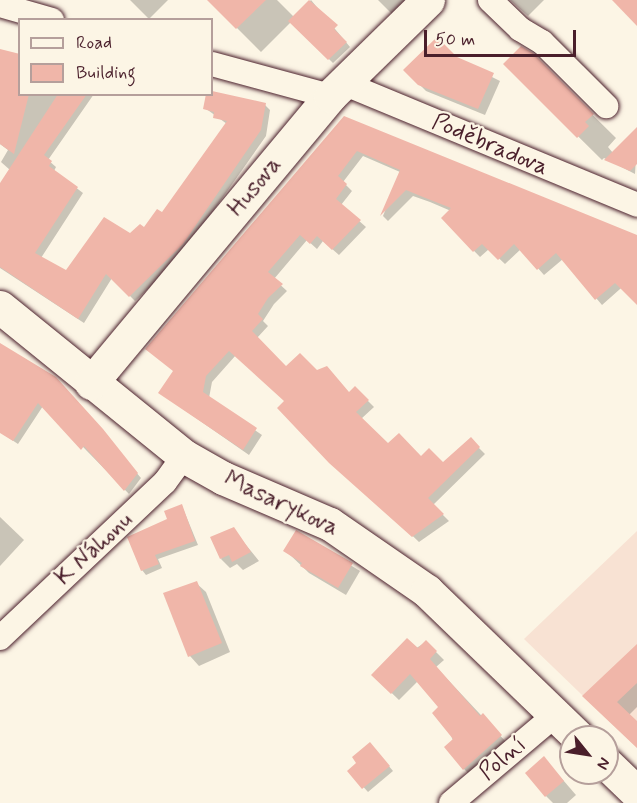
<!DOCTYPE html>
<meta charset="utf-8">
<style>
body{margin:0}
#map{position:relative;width:637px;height:803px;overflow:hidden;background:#fcf5e5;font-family:Mynerve,sans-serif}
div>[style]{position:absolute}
.built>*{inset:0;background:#f8e2d3}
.shadow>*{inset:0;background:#0003}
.building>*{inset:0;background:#f0b6a9}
.roads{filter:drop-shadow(0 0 2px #4a1f2b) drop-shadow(0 0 2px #4a1f2b)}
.street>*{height:24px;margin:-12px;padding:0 12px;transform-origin:12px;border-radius:12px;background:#fcf5e5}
.secondary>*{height:33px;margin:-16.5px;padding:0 16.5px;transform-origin:16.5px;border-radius:16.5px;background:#fcf5e5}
span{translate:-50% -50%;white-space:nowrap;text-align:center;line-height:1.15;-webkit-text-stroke:4.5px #fcf5e5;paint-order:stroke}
.street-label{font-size:24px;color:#4a1f2b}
.legend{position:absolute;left:18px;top:18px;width:195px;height:78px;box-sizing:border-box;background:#fcf5e5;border:2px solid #b59f9b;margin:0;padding:8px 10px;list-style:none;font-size:18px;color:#4a1f2b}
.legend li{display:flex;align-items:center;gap:12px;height:30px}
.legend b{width:30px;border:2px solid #b59f9b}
.north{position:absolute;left:559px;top:725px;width:60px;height:60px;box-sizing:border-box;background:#fcf5e5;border:2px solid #b59f9b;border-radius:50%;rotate:120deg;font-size:16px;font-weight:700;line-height:24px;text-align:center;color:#4a1f2b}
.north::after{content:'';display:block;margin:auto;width:21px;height:27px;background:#4a1f2b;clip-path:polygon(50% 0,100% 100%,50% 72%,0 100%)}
.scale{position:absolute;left:424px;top:30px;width:152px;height:27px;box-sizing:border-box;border:3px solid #4a1f2b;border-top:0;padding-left:8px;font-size:18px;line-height:21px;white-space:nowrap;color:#4a1f2b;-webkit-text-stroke:4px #fcf5e5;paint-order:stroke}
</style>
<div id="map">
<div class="built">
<div style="clip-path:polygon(637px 531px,637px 748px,524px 639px)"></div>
</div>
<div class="shadow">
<div style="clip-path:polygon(130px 0,168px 0,149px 19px)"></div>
<div style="clip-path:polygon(209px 0,277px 0,294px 17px,311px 0,350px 47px,333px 63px,291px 22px,261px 52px)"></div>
<div style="clip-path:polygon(378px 0,412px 0,403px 25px)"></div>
<div style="clip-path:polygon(510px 0,544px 0,528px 16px)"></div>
<div style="clip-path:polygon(0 51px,20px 94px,94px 94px,48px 160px,56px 167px,54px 171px,83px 193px,41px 258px,67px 272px,144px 229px,162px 214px,227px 124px,205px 108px,265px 105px,270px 110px,266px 136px,178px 261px,135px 301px,112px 278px,84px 323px,0 268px,0 185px,10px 170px,1px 162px,8px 150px,0 144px)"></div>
<div style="clip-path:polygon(532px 55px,616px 138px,608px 147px,613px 153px,637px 140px,635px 174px,604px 158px,602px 160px,505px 64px)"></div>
<div style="clip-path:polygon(456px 59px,500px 81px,485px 115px,426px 91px,405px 70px)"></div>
<div style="clip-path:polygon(344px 118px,637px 237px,637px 274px,602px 305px,563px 259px,544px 275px,521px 249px,505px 264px,489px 249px,480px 257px,443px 219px,451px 211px,430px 202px,413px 196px,388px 221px,383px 216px,400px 172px,363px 156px,343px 182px,352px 191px,341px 205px,366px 227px,339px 255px,323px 241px,317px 249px,307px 240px,274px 279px,287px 291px,274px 304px,263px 321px,268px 326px,257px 338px,286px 368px,316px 371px,349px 393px,355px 388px,374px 407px,361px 419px,388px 446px,443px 464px,470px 439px,485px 454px,433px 505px,449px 521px,419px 542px,279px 408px,286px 401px,236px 355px,212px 382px,209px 398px,262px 435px,249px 455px,160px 393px)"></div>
<div style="clip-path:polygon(0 346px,60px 384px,141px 478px,129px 494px,43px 406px,18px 444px,0 432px)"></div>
<div style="clip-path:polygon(182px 506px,198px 545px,158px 559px,162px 568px,146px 575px,142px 570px,169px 520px)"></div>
<div style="clip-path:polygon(0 517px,24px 540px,0 566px)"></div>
<div style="clip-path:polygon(233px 529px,259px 561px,243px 570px,237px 564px,230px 568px,221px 559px)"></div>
<div style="clip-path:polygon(296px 532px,360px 571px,346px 595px,309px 573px,285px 550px)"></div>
<div style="clip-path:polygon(196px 583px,206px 592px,230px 652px,199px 666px,190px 656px,165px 594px)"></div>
<div style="clip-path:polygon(426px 642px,444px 660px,436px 667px,508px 744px,471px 776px,464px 769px,440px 707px,418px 681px,399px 700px,373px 675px)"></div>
<div style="clip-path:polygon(637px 646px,637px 707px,629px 715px,637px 723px,637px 747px,597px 709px)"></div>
<div style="clip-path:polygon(374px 748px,393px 771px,368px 792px,349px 771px)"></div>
<div style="clip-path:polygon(544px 758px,576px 795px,567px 803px,553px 803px,546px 796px)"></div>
</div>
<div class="building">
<div style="clip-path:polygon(207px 0,266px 0,236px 29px)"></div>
<div style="clip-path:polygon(309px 0,338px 25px,334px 29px,347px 42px,328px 60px,288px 21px)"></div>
<div style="clip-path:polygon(612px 0,637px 0,637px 26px)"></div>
<div style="clip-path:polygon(437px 37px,457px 57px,494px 73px,478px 109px,418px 85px,403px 70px)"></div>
<div style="clip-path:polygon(521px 46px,533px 53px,594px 114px,585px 122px,589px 126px,577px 138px,503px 64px)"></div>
<div style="clip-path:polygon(0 49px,20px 54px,20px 94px,29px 94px,14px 154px,0 144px)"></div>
<div style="clip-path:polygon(212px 91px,266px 103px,261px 130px,183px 244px,129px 297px,106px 274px,78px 319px,0 267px,0 183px,58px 94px,87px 94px,44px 155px,52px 161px,49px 166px,78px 187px,35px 253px,66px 270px,104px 217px,130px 233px,140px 224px,144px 227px,157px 209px,162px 212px,227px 121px,213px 118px,214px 112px,203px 109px,206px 94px)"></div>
<div style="clip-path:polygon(344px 116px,637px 235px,637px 305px,615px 283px,595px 300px,556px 253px,537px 270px,514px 244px,498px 260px,482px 244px,473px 252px,441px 218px,451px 208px,423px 197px,406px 190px,380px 216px,400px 170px,357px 151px,338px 176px,347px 184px,336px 199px,361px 220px,332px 250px,317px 236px,310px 244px,300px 235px,268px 272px,283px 284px,268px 298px,258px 314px,263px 319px,252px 331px,286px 366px,300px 353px,317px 370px,327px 366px,349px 392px,355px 386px,369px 400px,356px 412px,388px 443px,399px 433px,421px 456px,429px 448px,443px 462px,471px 437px,480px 447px,428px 498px,444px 514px,412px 537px,329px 463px,277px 408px,284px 401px,229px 351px,206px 376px,203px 392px,257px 428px,243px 450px,158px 393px,173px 371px,145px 349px)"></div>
<div style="clip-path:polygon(637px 127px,637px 164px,630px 171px,604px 160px)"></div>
<div style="clip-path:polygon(0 343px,56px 377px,103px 429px,138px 473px,124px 491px,84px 446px,81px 450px,38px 403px,13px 441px,0 433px)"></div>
<div style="clip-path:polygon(182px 504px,195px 541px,155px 555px,159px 564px,141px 571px,127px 537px,167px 519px,164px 511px)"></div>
<div style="clip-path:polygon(234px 527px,251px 552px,232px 562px,229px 555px,220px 559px,210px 537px)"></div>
<div style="clip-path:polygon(296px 530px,353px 563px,338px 588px,300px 566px,302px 563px,283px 551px)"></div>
<div style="clip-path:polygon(197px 581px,222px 643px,188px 657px,163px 593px)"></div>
<div style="clip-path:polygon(407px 638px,418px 648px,426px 640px,437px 651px,430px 659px,480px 716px,483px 713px,502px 735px,463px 770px,444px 747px,453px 739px,432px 713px,438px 707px,410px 674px,391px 694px,371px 675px)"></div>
<div style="clip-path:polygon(637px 644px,637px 683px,617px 702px,637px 721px,637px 748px,582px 696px)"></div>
<div style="clip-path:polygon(370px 742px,390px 766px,362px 789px,347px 771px,356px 763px,352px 757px)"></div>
<div style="clip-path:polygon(544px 756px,564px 781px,545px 797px,525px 773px)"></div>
</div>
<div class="roads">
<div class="street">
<div style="left:490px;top:0;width:42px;rotate:44deg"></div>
<div style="left:520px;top:29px;width:26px;rotate:31deg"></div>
<div style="left:542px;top:42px;width:91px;rotate:45deg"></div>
<div style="left:0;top:5px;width:54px;rotate:16.1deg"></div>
<div style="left:212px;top:64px;width:122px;rotate:15.2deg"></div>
<div style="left:343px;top:83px;width:318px;rotate:22.5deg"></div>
<div style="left:0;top:638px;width:227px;rotate:-43.4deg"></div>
<div style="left:165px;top:482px;width:32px;rotate:-54deg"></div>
<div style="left:451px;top:803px;width:136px;rotate:-40.2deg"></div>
</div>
<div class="secondary">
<div style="left:0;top:307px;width:237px;rotate:39deg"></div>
<div style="left:184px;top:456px;width:45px;rotate:29.4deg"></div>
<div style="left:223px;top:478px;width:116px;rotate:23.3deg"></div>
<div style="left:330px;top:524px;width:118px;rotate:34.6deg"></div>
<div style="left:427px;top:591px;width:210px;rotate:44deg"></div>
<div style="left:91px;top:383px;width:373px;rotate:-50.2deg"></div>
<div style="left:330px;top:96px;width:137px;rotate:-44.4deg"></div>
<div style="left:607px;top:764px;width:42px;rotate:44deg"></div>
</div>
</div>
<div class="street-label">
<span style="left:490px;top:145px;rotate:23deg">Poděbradova</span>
<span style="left:255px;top:187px;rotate:-50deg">Husova</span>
<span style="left:281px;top:504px;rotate:25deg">Masarykova</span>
<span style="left:94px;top:549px;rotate:-43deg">K Náhonu</span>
<span style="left:503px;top:759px;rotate:-40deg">Polní</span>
</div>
<ul class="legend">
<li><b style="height:8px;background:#fcf5e5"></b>Road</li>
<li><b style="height:16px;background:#f0b6a9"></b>Building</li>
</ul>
<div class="north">N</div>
<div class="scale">50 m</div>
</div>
